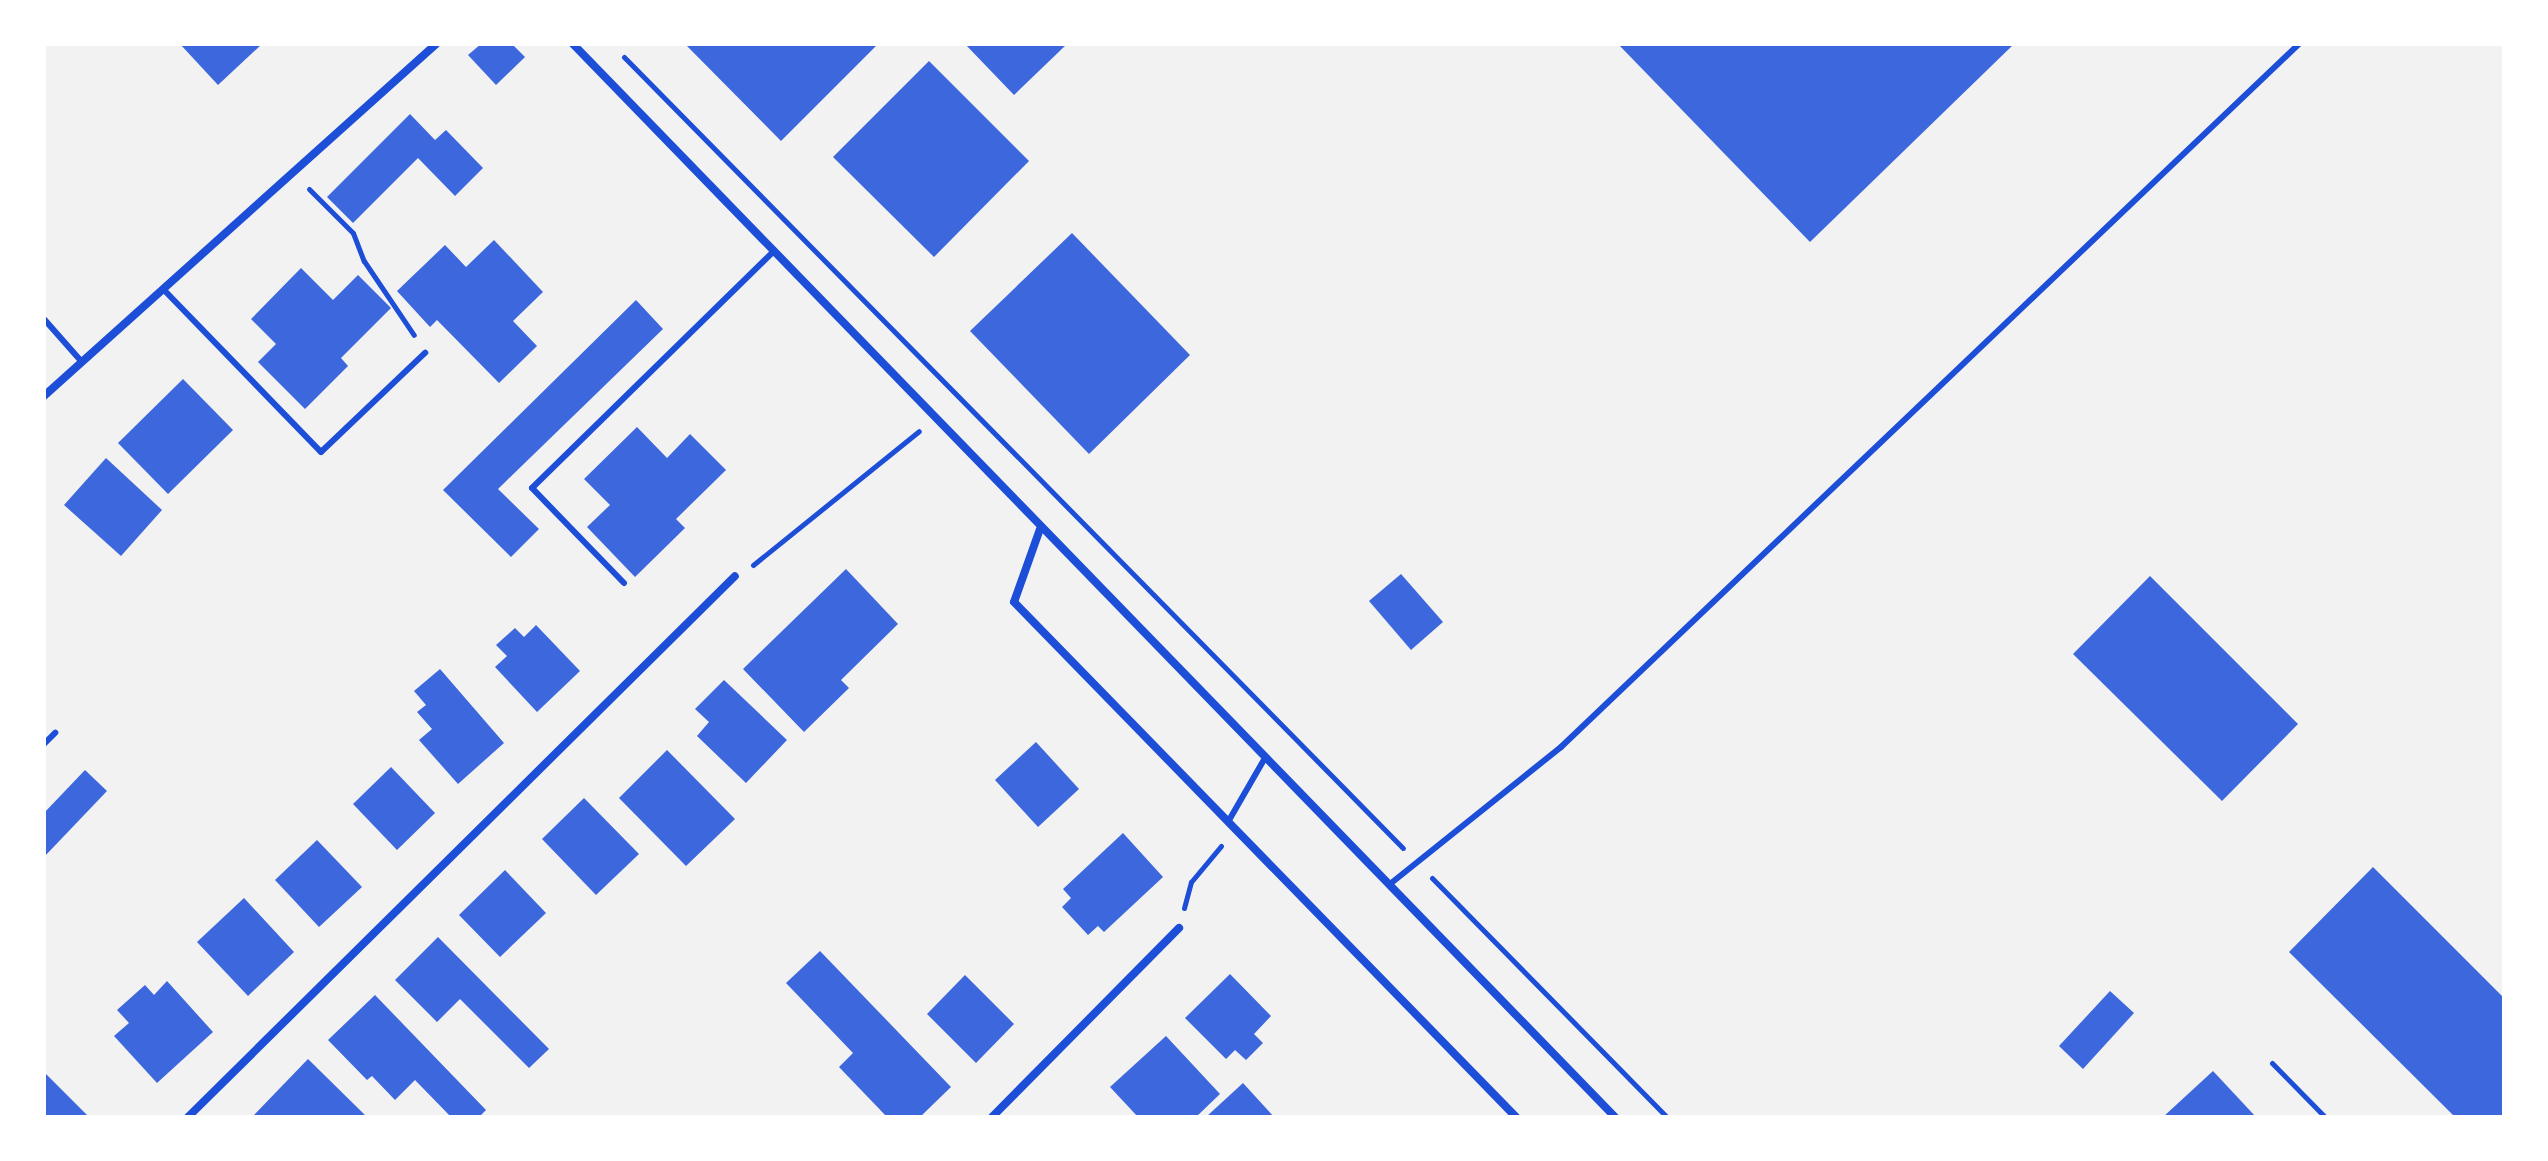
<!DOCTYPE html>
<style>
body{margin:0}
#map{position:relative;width:2548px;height:1161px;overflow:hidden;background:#f2f2f2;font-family:Commissioner,sans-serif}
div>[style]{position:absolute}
.building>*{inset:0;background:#3d67dc}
.path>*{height:5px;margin:-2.5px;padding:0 2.5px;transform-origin:2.5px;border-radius:2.5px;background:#1d4ed8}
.service>*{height:6px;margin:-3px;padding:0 3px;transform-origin:3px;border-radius:3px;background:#1d4ed8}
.minor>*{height:8px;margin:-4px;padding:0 4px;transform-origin:4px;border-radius:4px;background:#1d4ed8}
span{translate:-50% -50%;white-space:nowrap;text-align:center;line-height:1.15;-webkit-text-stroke:7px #fff;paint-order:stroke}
.frame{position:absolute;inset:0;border:46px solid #fff;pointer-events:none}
</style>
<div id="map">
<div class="building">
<div style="clip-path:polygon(180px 44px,262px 44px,218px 85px)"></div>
<div style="clip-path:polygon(481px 44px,512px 44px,525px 57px,496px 85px,468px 55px)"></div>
<div style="clip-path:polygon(685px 44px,878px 44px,781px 141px)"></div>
<div style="clip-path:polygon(965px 44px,1067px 44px,1014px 95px)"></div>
<div style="clip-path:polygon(1618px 44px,2014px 44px,1810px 242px)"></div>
<div style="clip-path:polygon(929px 61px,1029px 161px,934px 257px,833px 157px)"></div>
<div style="clip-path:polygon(410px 114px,435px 140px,446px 130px,483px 168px,455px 196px,418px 158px,353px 223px,327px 197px)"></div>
<div style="clip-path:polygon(1072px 233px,1190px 355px,1089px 454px,970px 331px)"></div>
<div style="clip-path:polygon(494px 240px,543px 292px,513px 321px,537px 346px,499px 383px,437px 320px,430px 327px,397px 291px,445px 245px,466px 267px)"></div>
<div style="clip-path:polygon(301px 268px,333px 300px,358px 275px,391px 308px,341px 358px,348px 366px,305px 409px,258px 362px,276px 344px,251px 319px)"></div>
<div style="clip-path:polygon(636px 300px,663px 329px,498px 489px,539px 529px,511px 557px,443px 490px)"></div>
<div style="clip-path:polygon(183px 379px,233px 430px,168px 494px,118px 443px)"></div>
<div style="clip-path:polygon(637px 427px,667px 458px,690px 434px,726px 470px,676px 519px,685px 528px,635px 577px,587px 527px,610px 505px,584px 479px)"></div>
<div style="clip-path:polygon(106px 458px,162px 510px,121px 556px,64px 505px)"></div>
<div style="clip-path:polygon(846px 569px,898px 624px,841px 680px,849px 688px,804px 732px,743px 669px)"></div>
<div style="clip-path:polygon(1401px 574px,1443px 622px,1411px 650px,1369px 601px)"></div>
<div style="clip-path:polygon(2150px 576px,2298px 724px,2222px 801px,2073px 654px)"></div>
<div style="clip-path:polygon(536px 625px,580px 671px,537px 712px,495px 667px,507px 656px,496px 645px,515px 628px,524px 637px)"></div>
<div style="clip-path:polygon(440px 669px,504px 743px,458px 784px,419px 740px,432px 729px,417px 712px,426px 705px,414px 691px)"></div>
<div style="clip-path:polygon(724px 680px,787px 740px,746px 783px,697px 736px,709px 722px,695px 709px)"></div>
<div style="clip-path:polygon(1036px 742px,1079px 789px,1038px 827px,995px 780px)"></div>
<div style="clip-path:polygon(667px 750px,735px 819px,686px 866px,619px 798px)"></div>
<div style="clip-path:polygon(391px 767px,435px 813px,397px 850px,353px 804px)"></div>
<div style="clip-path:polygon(85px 770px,107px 791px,44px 857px,44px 813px)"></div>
<div style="clip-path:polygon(584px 798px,639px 854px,596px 895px,542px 839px)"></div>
<div style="clip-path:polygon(1123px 833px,1163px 877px,1104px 932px,1098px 926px,1088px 935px,1062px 907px,1071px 898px,1063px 889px)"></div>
<div style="clip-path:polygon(317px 840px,362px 887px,319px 927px,275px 880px)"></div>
<div style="clip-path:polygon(2373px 867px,2504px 998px,2504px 1117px,2455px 1117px,2289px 952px)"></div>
<div style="clip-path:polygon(505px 870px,546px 913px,500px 957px,459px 915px)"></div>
<div style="clip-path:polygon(244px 898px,294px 952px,248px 996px,197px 942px)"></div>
<div style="clip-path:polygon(438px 937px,549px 1049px,529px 1068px,460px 999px,437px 1022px,395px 980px)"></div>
<div style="clip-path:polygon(820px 951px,951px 1087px,920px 1117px,887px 1117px,839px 1067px,853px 1053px,786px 983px)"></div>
<div style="clip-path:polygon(1230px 974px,1271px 1016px,1254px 1034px,1263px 1043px,1246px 1060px,1235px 1050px,1226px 1059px,1185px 1018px)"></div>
<div style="clip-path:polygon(965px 975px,1014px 1024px,976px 1063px,927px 1014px)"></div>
<div style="clip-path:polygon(167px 981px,213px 1032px,157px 1083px,114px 1036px,129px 1023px,117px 1010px,145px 985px,154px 995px)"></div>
<div style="clip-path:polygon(2110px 991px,2134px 1013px,2083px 1069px,2059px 1046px)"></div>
<div style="clip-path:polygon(375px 995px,486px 1110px,479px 1117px,451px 1117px,415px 1080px,395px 1100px,372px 1076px,367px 1080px,328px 1040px)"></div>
<div style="clip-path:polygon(1166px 1036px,1220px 1094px,1196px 1117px,1138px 1117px,1110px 1087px)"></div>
<div style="clip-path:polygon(308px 1059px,367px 1117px,254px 1115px)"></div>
<div style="clip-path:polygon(2213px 1071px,2256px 1117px,2163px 1117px)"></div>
<div style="clip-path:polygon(46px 1074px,89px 1117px,44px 1117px)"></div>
<div style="clip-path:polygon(1243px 1083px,1274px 1117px,1206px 1117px)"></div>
</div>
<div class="path">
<div style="left:624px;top:57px;width:1110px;rotate:45.44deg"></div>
<div style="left:309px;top:189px;width:62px;rotate:45deg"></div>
<div style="left:353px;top:233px;width:30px;rotate:69deg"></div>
<div style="left:364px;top:261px;width:89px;rotate:56deg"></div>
<div style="left:753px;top:565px;width:213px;rotate:-38.9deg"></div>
<div style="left:1432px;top:878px;width:335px;rotate:45.5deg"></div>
<div style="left:1184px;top:908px;width:27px;rotate:-75deg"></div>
<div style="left:1191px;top:882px;width:47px;rotate:-50.2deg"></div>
<div style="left:2272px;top:1063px;width:76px;rotate:45.5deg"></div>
</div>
<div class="service">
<div style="left:165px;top:291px;width:224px;rotate:45.9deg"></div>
<div style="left:321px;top:452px;width:144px;rotate:-43.6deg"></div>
<div style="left:44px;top:319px;width:56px;rotate:48.6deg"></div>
<div style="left:624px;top:583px;width:132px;rotate:-134.1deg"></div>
<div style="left:532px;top:488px;width:337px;rotate:-44.4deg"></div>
<div style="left:44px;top:744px;width:16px;rotate:-45deg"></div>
<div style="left:1228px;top:822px;width:74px;rotate:-60deg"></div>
<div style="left:1390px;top:884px;width:219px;rotate:-38.7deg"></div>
<div style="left:1561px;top:747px;width:1019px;rotate:-43.61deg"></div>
</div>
<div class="minor">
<div style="left:573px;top:44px;width:1496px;rotate:45.84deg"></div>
<div style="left:44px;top:396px;width:527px;rotate:-41.92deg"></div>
<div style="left:1040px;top:529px;width:77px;rotate:109.6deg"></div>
<div style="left:1014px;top:602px;width:719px;rotate:45.73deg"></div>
<div style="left:188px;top:1117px;width:769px;rotate:-44.68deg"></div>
<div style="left:992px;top:1117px;width:266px;rotate:-45.3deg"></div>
</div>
<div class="frame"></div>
</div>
